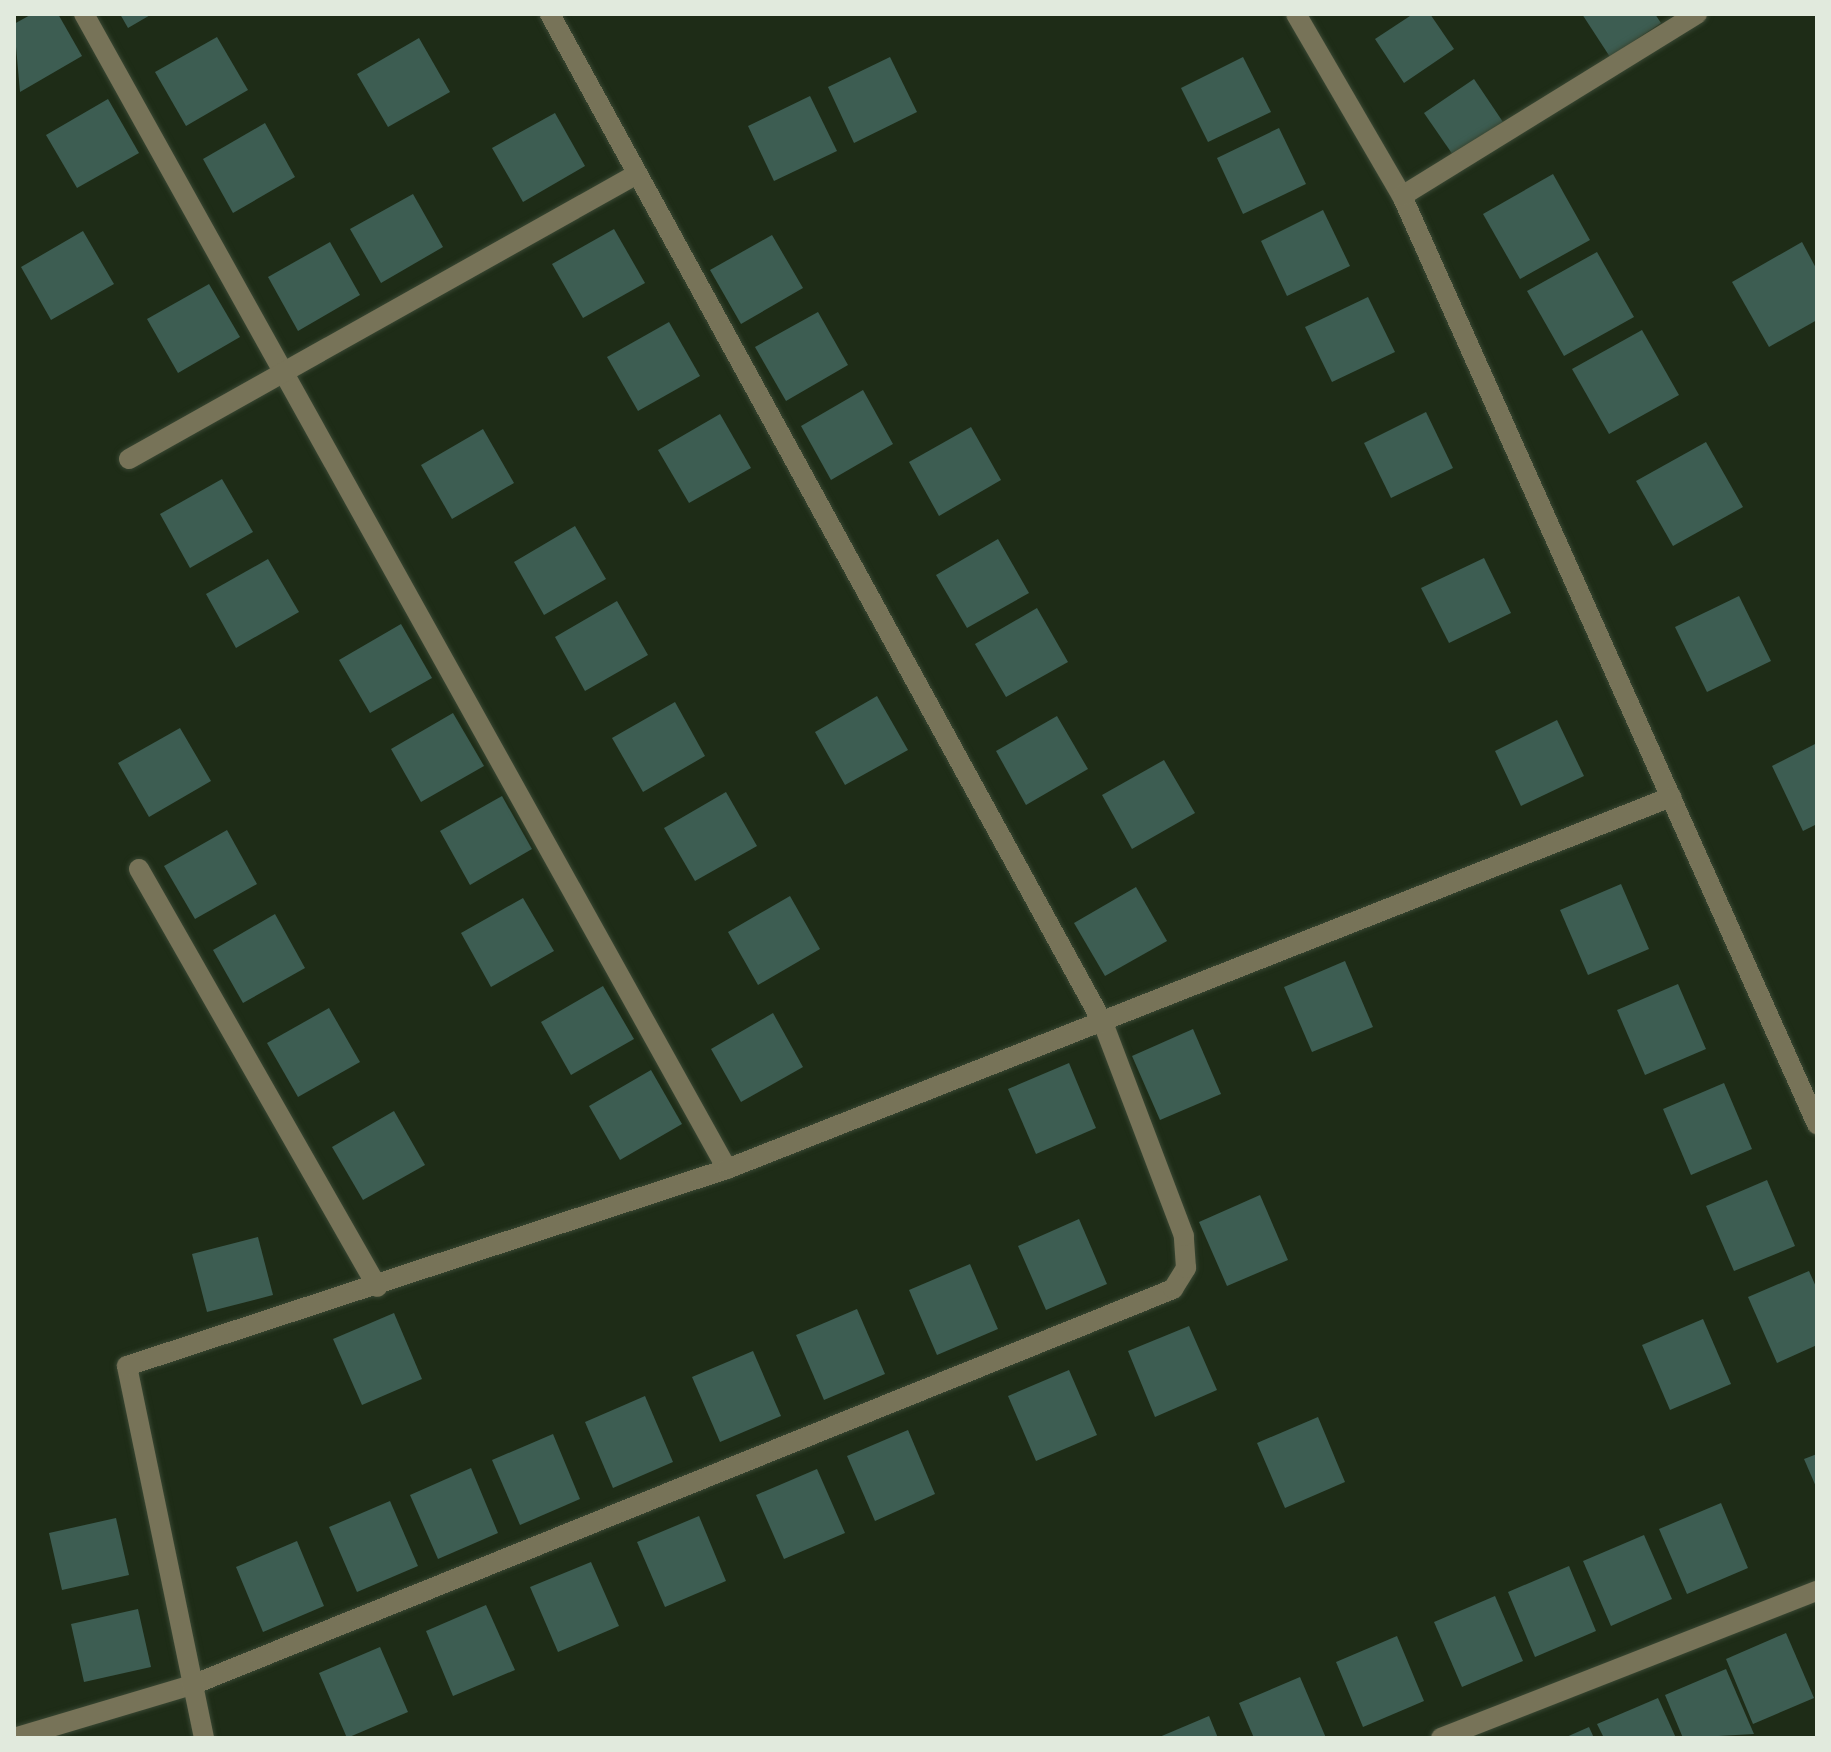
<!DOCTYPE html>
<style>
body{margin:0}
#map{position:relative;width:1831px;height:1752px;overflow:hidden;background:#1e2c17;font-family:"DM Sans",sans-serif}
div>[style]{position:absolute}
.building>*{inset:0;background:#3d5d52}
.roads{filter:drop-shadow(0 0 2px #394733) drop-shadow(0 0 2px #394733)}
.minor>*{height:20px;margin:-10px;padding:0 10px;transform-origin:10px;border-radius:10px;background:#777358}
span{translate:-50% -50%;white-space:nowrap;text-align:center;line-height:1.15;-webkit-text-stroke:6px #1e2c17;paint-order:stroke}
.frame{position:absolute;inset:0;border:16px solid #e1eadd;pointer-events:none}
</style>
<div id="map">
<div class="building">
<div style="clip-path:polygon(32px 14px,58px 14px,82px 56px,20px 92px,14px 24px)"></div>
<div style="clip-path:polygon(120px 14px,152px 14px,128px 28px)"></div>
<div style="clip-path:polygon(1413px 14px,1430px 14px,1454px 49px,1404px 83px,1375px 39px)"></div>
<div style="clip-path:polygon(1582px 14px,1655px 14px,1661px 23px,1610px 57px)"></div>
<div style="clip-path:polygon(217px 37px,248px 90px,186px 126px,155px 72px)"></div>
<div style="clip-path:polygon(419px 38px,450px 92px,388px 127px,357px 74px)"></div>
<div style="clip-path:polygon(890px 57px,917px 112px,854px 143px,828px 87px)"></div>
<div style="clip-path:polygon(1243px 57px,1271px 112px,1208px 142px,1181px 88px)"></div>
<div style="clip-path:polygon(1474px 79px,1503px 122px,1453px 155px,1424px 113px)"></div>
<div style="clip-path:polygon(810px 96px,837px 151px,774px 181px,748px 126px)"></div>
<div style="clip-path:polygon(108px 99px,139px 153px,77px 188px,46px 135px)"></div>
<div style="clip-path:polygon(555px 113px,585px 166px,523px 202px,492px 148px)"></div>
<div style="clip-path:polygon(265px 123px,295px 177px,233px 213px,203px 159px)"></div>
<div style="clip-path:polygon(1279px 128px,1306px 184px,1243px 214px,1217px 158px)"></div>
<div style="clip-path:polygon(1553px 174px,1590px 240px,1520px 279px,1483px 214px)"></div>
<div style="clip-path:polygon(413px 194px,443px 247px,381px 283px,350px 229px)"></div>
<div style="clip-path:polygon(1323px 210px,1350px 266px,1287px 296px,1261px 241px)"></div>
<div style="clip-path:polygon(614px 229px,645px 283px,583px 318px,552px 264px)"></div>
<div style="clip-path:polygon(83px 231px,114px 284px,51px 320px,21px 267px)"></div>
<div style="clip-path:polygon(772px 235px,803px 288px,741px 324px,710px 270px)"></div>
<div style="clip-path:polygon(330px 242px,360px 295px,298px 331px,268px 277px)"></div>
<div style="clip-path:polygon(1802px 242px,1817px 270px,1817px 320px,1769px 347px,1732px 282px)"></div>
<div style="clip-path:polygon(1597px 252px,1634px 317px,1564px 356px,1527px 291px)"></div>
<div style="clip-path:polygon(209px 284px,240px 337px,178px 373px,147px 319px)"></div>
<div style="clip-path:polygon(1368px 297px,1395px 352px,1332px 382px,1305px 327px)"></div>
<div style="clip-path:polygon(818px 312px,848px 365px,786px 401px,755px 347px)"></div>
<div style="clip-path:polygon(669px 322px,700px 376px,638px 411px,607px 357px)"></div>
<div style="clip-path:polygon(1642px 330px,1679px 395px,1609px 434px,1572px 369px)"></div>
<div style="clip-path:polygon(863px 390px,893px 444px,831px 480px,801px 426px)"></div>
<div style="clip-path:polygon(1426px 412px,1453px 468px,1391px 498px,1364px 443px)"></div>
<div style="clip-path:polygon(720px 414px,751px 468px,689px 503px,658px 450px)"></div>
<div style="clip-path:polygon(971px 427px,1001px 480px,939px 516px,909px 462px)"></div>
<div style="clip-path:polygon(483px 429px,514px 483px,452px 519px,421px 465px)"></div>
<div style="clip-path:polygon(1706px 442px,1743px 507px,1673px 546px,1636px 481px)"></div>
<div style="clip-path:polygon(222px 479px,253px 532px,190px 568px,160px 514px)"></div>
<div style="clip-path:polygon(575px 526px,606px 579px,544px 615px,514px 562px)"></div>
<div style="clip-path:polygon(998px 539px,1029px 593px,967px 628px,936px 575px)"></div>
<div style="clip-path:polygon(1484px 558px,1511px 613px,1449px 643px,1421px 588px)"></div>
<div style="clip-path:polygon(268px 559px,299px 612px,236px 648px,206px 594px)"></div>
<div style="clip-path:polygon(1739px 596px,1771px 661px,1707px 692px,1675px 627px)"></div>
<div style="clip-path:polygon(617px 601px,648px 655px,585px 691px,555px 637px)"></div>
<div style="clip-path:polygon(1037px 608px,1068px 662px,1006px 697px,975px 644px)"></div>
<div style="clip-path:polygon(401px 624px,432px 678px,370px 713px,339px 660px)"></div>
<div style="clip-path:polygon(877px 696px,908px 750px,845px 785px,815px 732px)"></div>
<div style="clip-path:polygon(675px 702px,705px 756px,643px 792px,612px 738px)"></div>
<div style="clip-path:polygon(453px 713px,484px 766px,421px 802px,391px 749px)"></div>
<div style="clip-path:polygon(1057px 716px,1088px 769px,1026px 805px,996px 751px)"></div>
<div style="clip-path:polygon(1557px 720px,1584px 776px,1521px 806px,1495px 751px)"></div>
<div style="clip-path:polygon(180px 728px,211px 781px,149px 817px,118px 763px)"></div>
<div style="clip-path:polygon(1817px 743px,1817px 824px,1803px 831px,1772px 766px)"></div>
<div style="clip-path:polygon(1164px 760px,1195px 813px,1132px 849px,1102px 795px)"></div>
<div style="clip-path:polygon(726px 792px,757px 846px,695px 881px,664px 828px)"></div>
<div style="clip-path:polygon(502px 796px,532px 849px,470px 885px,440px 831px)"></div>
<div style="clip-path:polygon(227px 830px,257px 884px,195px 919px,164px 866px)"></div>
<div style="clip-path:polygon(1621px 884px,1649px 949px,1588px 975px,1560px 910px)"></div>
<div style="clip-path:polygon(1136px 887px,1167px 941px,1105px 976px,1074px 923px)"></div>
<div style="clip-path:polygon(790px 896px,820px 949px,758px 985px,728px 932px)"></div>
<div style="clip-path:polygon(523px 898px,554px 951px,491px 987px,461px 933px)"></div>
<div style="clip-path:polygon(275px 914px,305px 968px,243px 1003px,213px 950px)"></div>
<div style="clip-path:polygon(1345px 961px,1373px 1027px,1312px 1052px,1284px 987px)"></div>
<div style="clip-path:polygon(1678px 984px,1706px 1049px,1645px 1075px,1617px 1010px)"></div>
<div style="clip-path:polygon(603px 986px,634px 1039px,571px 1075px,541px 1022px)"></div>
<div style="clip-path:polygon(329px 1008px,360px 1062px,298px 1097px,267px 1043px)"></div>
<div style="clip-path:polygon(773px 1013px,803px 1067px,741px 1102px,711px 1049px)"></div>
<div style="clip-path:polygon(1193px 1029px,1221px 1094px,1160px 1120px,1132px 1056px)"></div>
<div style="clip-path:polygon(1069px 1063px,1096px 1128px,1036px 1154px,1008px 1089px)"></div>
<div style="clip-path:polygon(651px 1070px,682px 1124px,620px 1160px,589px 1106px)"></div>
<div style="clip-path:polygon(1724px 1083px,1752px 1149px,1691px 1175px,1663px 1109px)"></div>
<div style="clip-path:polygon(394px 1111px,425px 1165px,363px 1200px,332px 1147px)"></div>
<div style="clip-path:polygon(1767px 1180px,1795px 1246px,1734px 1271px,1706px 1206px)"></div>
<div style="clip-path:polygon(1260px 1195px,1288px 1260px,1227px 1286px,1199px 1222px)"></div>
<div style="clip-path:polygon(1079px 1219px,1107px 1284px,1046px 1310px,1018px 1246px)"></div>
<div style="clip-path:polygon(258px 1237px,273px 1295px,207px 1312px,192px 1254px)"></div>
<div style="clip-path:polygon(970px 1264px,998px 1329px,937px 1355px,909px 1290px)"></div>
<div style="clip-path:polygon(1809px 1271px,1817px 1289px,1817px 1345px,1777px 1363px,1748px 1297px)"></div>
<div style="clip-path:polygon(857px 1309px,885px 1374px,824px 1400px,796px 1335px)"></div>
<div style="clip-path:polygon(394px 1313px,422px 1379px,362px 1405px,333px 1339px)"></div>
<div style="clip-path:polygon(1703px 1319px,1731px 1384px,1670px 1410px,1642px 1345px)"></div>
<div style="clip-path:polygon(1189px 1326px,1217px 1390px,1155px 1417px,1128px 1351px)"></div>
<div style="clip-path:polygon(753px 1351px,781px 1416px,720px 1442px,692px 1377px)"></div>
<div style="clip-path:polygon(1069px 1370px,1097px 1435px,1036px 1461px,1008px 1396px)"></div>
<div style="clip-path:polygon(645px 1396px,673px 1462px,613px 1488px,585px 1422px)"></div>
<div style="clip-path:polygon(1318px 1417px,1345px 1482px,1285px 1508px,1257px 1443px)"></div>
<div style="clip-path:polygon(908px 1430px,935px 1494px,875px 1521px,847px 1456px)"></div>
<div style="clip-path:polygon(553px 1434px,580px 1499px,520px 1525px,492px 1460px)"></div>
<div style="clip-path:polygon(1817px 1454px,1817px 1489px,1804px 1459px)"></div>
<div style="clip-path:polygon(471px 1468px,498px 1533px,438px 1559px,410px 1495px)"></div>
<div style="clip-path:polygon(817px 1469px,845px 1533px,784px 1559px,756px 1495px)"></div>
<div style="clip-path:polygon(390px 1501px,418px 1566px,357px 1592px,329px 1527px)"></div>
<div style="clip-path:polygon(1721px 1503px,1748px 1568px,1687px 1594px,1659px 1529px)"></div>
<div style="clip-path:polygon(699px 1516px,726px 1581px,665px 1607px,637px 1542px)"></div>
<div style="clip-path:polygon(116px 1518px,129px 1575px,62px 1590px,49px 1533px)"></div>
<div style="clip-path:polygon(1644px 1535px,1672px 1599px,1611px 1626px,1583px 1561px)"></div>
<div style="clip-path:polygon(297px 1541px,324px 1606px,263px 1632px,236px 1567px)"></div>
<div style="clip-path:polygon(591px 1562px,619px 1626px,558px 1652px,530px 1587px)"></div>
<div style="clip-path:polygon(1569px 1566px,1596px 1631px,1535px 1657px,1508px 1592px)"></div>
<div style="clip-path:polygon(1495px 1596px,1523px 1661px,1462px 1687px,1434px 1622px)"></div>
<div style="clip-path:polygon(486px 1605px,515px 1670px,453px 1696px,426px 1631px)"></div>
<div style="clip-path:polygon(138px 1609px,151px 1667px,84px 1682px,71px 1624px)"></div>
<div style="clip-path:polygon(1786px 1633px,1814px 1698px,1753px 1724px,1726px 1659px)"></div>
<div style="clip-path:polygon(1397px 1636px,1424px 1701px,1363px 1727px,1336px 1662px)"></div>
<div style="clip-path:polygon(380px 1647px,408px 1712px,347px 1738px,319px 1673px)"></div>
<div style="clip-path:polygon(1726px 1669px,1754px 1734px,1683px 1738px,1665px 1695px)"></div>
<div style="clip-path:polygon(1300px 1677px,1326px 1738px,1254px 1738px,1239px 1703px)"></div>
<div style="clip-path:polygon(1658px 1698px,1676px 1738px,1604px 1738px,1597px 1724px)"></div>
<div style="clip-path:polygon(1209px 1716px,1218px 1738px,1157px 1738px)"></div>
<div style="clip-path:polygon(1589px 1727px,1594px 1738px,1564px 1738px)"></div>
</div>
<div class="roads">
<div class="minor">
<div style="left:84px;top:14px;width:1322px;rotate:60.89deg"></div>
<div style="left:1296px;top:14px;width:211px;rotate:59.8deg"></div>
<div style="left:1402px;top:196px;width:1017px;rotate:65.91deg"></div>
<div style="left:1402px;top:196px;width:347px;rotate:-31.7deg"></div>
<div style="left:129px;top:459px;width:582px;rotate:-29.29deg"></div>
<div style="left:139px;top:869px;width:481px;rotate:60.3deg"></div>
<div style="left:14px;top:1738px;width:186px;rotate:-16.6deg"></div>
<div style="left:192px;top:1685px;width:1058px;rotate:-21.98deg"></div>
<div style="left:1173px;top:1289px;width:25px;rotate:-58deg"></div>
<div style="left:1186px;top:1268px;width:32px;rotate:-94deg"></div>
<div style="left:1184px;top:1236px;width:228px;rotate:-110.8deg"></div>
<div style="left:1103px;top:1023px;width:1151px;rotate:-118.73deg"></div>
<div style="left:204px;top:1738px;width:380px;rotate:-101.7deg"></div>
<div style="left:127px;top:1366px;width:632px;rotate:-18.18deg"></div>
<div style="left:727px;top:1169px;width:1015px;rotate:-21.51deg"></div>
<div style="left:1441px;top:1738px;width:404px;rotate:-21.4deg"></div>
</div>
</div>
<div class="frame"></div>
</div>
